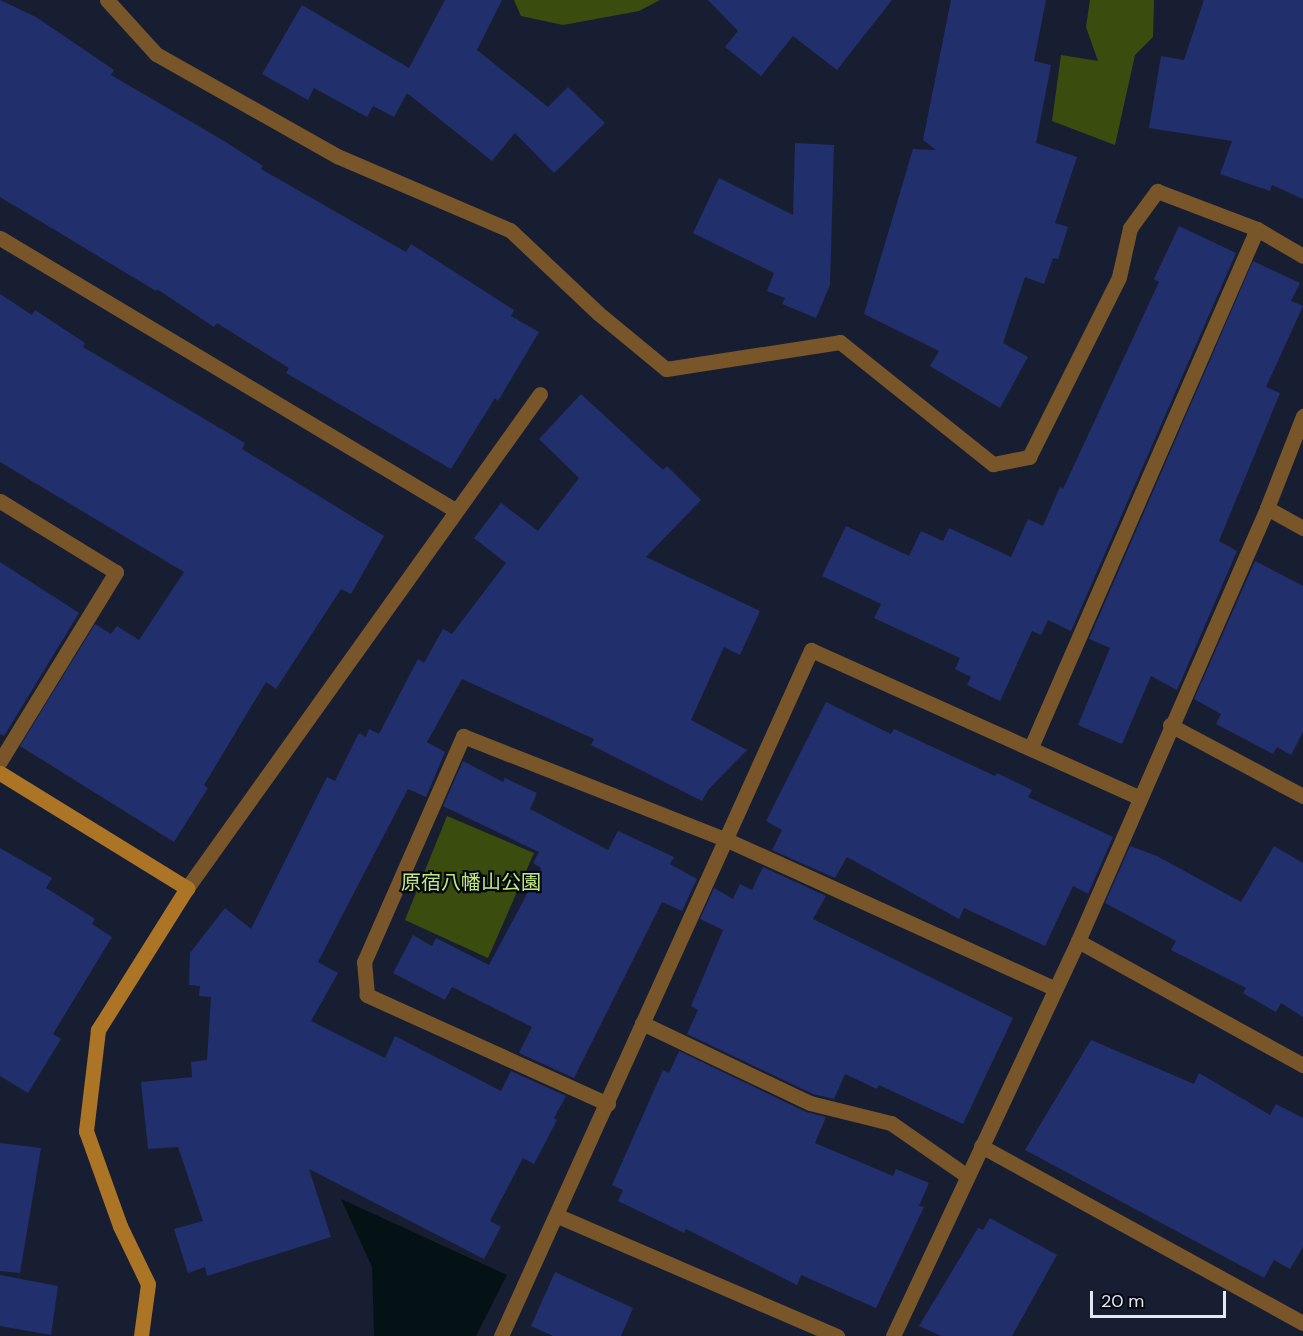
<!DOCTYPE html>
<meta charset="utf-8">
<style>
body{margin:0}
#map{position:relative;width:1303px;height:1336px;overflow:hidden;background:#181e32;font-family:"DM Sans","Noto Sans JP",sans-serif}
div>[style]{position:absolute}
.green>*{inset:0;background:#3a4d0f}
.water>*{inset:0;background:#041216}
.building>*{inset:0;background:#212f6c}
.street>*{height:15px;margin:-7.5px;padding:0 7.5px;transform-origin:7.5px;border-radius:7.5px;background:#79562a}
.secondary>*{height:15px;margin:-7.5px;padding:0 7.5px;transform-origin:7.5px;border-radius:7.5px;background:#ac7526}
span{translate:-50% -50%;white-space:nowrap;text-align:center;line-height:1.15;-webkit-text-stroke:4.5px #060911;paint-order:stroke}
.park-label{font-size:20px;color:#c2e980}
.scale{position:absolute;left:1090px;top:1291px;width:136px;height:27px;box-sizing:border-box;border:3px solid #e2e7f4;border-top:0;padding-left:8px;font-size:18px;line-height:21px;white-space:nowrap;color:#e2e7f4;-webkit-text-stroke:4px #060911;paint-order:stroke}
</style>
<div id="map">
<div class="green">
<div style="clip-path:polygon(514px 0,660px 0,639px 11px,563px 25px,521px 16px)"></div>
<div style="clip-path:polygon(1090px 0,1154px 0,1153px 37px,1135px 55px,1115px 145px,1052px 121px,1061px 55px,1098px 61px,1086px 27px)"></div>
<div style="clip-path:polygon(447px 816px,534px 853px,488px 958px,405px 920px)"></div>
</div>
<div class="water">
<div style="clip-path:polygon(341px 1199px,507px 1275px,476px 1336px,374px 1336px,372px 1267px)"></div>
</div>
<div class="building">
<div style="clip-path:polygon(0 0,36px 17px,114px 70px,111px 75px,224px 141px,263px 166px,261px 169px,406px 252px,411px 244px,514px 310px,511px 316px,539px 332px,498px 401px,495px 398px,451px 469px,286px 373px,289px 368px,217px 323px,214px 327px,157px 289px,156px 291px,0 197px)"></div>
<div style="clip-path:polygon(445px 0,502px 0,477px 50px,548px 107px,568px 87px,605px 123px,554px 173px,515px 133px,492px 161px,407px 93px,394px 117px,373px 106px,367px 117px,314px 88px,308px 100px,262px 74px,302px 5px,409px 68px)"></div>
<div style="clip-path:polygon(708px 0,892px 0,837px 70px,793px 36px,761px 76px,725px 47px,738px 31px)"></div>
<div style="clip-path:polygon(951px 0,1046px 0,1034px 61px,1051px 65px,1036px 143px,1077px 157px,1055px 223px,1068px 227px,1058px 259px,1053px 258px,1044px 284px,1025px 277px,1003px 343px,1028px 357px,1000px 408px,930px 366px,939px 351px,864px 314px,913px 149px,936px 150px,923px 140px)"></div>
<div style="clip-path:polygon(1204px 0,1303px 0,1303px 199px,1272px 185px,1270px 191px,1220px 174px,1232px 141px,1149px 128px,1161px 56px,1184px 60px)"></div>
<div style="clip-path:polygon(795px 143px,834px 145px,830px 285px,816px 318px,782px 304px,785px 298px,767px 291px,774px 273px,693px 233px,719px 178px,793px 215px)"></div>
<div style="clip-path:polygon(1179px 226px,1236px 253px,1071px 631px,1048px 620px,1041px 635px,1032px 631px,1000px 701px,967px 685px,971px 677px,955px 669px,960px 658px,874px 618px,881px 604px,822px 576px,846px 526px,909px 556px,921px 531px,943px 541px,949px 528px,1011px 557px,1028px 519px,1043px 526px,1060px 487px,1063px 489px,1159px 282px,1154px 279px)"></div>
<div style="clip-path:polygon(1253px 261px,1300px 283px,1291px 301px,1303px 306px,1266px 387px,1280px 393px,1219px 541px,1237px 551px,1177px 690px,1151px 676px,1122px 744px,1078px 725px,1110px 648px,1089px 639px)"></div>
<div style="clip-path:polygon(0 294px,32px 315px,35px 310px,85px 343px,83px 347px,245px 443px,242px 449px,384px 536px,351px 594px,341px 589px,276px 689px,266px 682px,204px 785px,208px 788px,174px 842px,20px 746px,95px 624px,111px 634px,117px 626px,139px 640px,184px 572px,0 462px)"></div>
<div style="clip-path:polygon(581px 394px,663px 470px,667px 466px,701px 500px,646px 557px,760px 611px,740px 655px,724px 647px,691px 720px,747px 750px,708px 790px,702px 801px,591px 745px,594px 739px,462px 679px,427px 742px,445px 752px,426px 797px,408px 789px,318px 962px,338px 973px,311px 1021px,385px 1058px,395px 1036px,501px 1091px,511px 1071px,566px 1096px,554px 1118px,557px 1120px,534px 1164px,523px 1158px,490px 1221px,501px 1227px,484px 1259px,309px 1169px,331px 1237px,207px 1276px,205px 1267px,188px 1273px,174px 1229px,203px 1221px,178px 1147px,148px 1149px,141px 1082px,192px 1077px,191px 1062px,207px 1060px,211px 997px,199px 996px,200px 986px,189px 985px,190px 953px,225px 908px,251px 929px,327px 777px,335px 781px,359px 733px,366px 737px,369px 729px,379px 734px,418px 659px,424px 663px,443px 629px,452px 634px,506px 563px,474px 538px,501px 503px,538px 531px,579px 478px,539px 439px)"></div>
<div style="clip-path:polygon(1255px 561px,1303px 586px,1303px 732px,1291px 755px,1277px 747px,1273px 754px,1216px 724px,1221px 714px,1194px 699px)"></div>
<div style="clip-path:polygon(0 562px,79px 613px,4px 736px,0 734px)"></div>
<div style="clip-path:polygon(826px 702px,891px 734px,894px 729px,995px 776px,997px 773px,1032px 790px,1028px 797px,1113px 837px,1088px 894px,1073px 886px,1045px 946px,964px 908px,959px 919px,847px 857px,835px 878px,772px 850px,782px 830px,766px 821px)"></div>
<div style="clip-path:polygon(463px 761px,503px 782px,505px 778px,537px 793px,530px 809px,608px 850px,618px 831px,674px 857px,670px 864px,697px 879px,682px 911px,662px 902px,574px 1078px,519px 1053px,532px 1027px,452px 987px,445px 1000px,393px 973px,413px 935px,432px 946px,436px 938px,489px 965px,541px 868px,533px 863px,539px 852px,443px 806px)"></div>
<div style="clip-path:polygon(1130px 846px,1157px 856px,1241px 902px,1274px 846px,1303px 863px,1303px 1017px,1281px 1003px,1276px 1012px,1243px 993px,1246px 988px,1171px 950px,1176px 941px,1105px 903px)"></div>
<div style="clip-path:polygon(0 848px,52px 878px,46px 888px,95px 919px,92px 924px,112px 937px,53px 1034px,61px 1039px,28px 1093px,0 1076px)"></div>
<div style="clip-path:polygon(763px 867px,826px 896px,813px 919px,1013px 1018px,963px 1124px,879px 1085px,877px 1089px,845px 1074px,834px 1099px,813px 1094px,687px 1034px,698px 1010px,691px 1006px,723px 930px,700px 919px,714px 888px,733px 899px,740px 884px,752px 890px)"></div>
<div style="clip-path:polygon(1091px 1040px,1194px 1084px,1199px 1073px,1270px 1115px,1276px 1104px,1303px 1118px,1303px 1247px,1290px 1269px,1274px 1260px,1264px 1278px,1025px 1150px)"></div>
<div style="clip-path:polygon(679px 1051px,806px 1112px,826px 1117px,815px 1143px,893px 1176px,896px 1169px,929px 1183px,919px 1206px,924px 1207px,876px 1308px,801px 1275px,797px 1285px,686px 1229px,684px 1233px,618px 1201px,623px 1190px,612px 1185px,663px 1070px,669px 1073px)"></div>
<div style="clip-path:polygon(0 1143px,41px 1148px,20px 1273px,0 1271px)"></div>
<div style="clip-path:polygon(990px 1218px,1057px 1255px,1012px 1336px,941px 1336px,919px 1326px,978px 1228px,983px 1230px)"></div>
<div style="clip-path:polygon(555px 1272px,633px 1308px,621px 1336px,553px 1336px,531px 1326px)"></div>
<div style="clip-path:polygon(0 1275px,58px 1286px,51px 1335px,0 1326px)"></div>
</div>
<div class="street">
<div style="left:107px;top:0;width:73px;rotate:47.8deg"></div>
<div style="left:156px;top:54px;width:208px;rotate:29.4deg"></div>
<div style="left:337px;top:156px;width:188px;rotate:23.2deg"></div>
<div style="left:510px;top:230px;width:121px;rotate:43.3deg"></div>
<div style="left:598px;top:313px;width:88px;rotate:39.5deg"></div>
<div style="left:666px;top:369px;width:176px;rotate:-8.8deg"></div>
<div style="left:840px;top:342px;width:196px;rotate:38.6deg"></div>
<div style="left:993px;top:464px;width:37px;rotate:-11deg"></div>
<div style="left:1029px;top:457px;width:201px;rotate:-63.4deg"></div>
<div style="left:1119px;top:277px;width:50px;rotate:-77.3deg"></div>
<div style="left:1130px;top:228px;width:46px;rotate:-53.9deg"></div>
<div style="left:1157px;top:191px;width:107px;rotate:20.8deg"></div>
<div style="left:1257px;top:229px;width:53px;rotate:30.4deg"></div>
<div style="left:0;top:238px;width:530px;rotate:30.87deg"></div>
<div style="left:0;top:501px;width:136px;rotate:31.5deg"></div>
<div style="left:116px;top:572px;width:222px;rotate:121.5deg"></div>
<div style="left:1267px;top:508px;width:41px;rotate:29.1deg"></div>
<div style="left:1170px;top:725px;width:151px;rotate:28.1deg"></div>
<div style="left:1031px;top:747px;width:565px;rotate:-66.43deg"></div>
<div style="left:187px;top:888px;width:607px;rotate:-54.45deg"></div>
<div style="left:1078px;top:941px;width:257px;rotate:28.9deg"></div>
<div style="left:642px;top:1023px;width:186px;rotate:25.5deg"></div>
<div style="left:810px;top:1103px;width:83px;rotate:13.9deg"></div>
<div style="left:891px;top:1123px;width:93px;rotate:34.9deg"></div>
<div style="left:608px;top:1104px;width:265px;rotate:-155.7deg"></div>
<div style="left:367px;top:995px;width:33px;rotate:-95deg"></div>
<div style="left:364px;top:962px;width:247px;rotate:-66.3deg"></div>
<div style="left:463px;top:736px;width:282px;rotate:21.5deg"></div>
<div style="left:725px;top:839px;width:362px;rotate:24.4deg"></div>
<div style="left:981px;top:1146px;width:367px;rotate:28.8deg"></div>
<div style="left:558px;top:1216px;width:304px;rotate:23.3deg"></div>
<div style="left:501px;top:1336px;width:753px;rotate:-65.68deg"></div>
<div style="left:811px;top:650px;width:359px;rotate:24.2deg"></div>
<div style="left:893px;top:1336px;width:436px;rotate:-64.9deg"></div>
<div style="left:1078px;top:941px;width:472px;rotate:-66.4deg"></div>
<div style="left:1267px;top:508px;width:99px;rotate:-68.6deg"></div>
</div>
<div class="secondary">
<div style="left:0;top:773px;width:220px;rotate:31.6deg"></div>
<div style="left:187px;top:888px;width:168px;rotate:122.1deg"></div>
<div style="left:98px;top:1030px;width:102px;rotate:96.8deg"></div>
<div style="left:86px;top:1131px;width:101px;rotate:70.3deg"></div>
<div style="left:120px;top:1226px;width:64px;rotate:64.2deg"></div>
<div style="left:148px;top:1284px;width:52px;rotate:97.7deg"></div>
</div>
<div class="park-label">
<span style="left:471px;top:882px">原宿八幡山公園</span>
</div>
<div class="scale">20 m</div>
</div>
